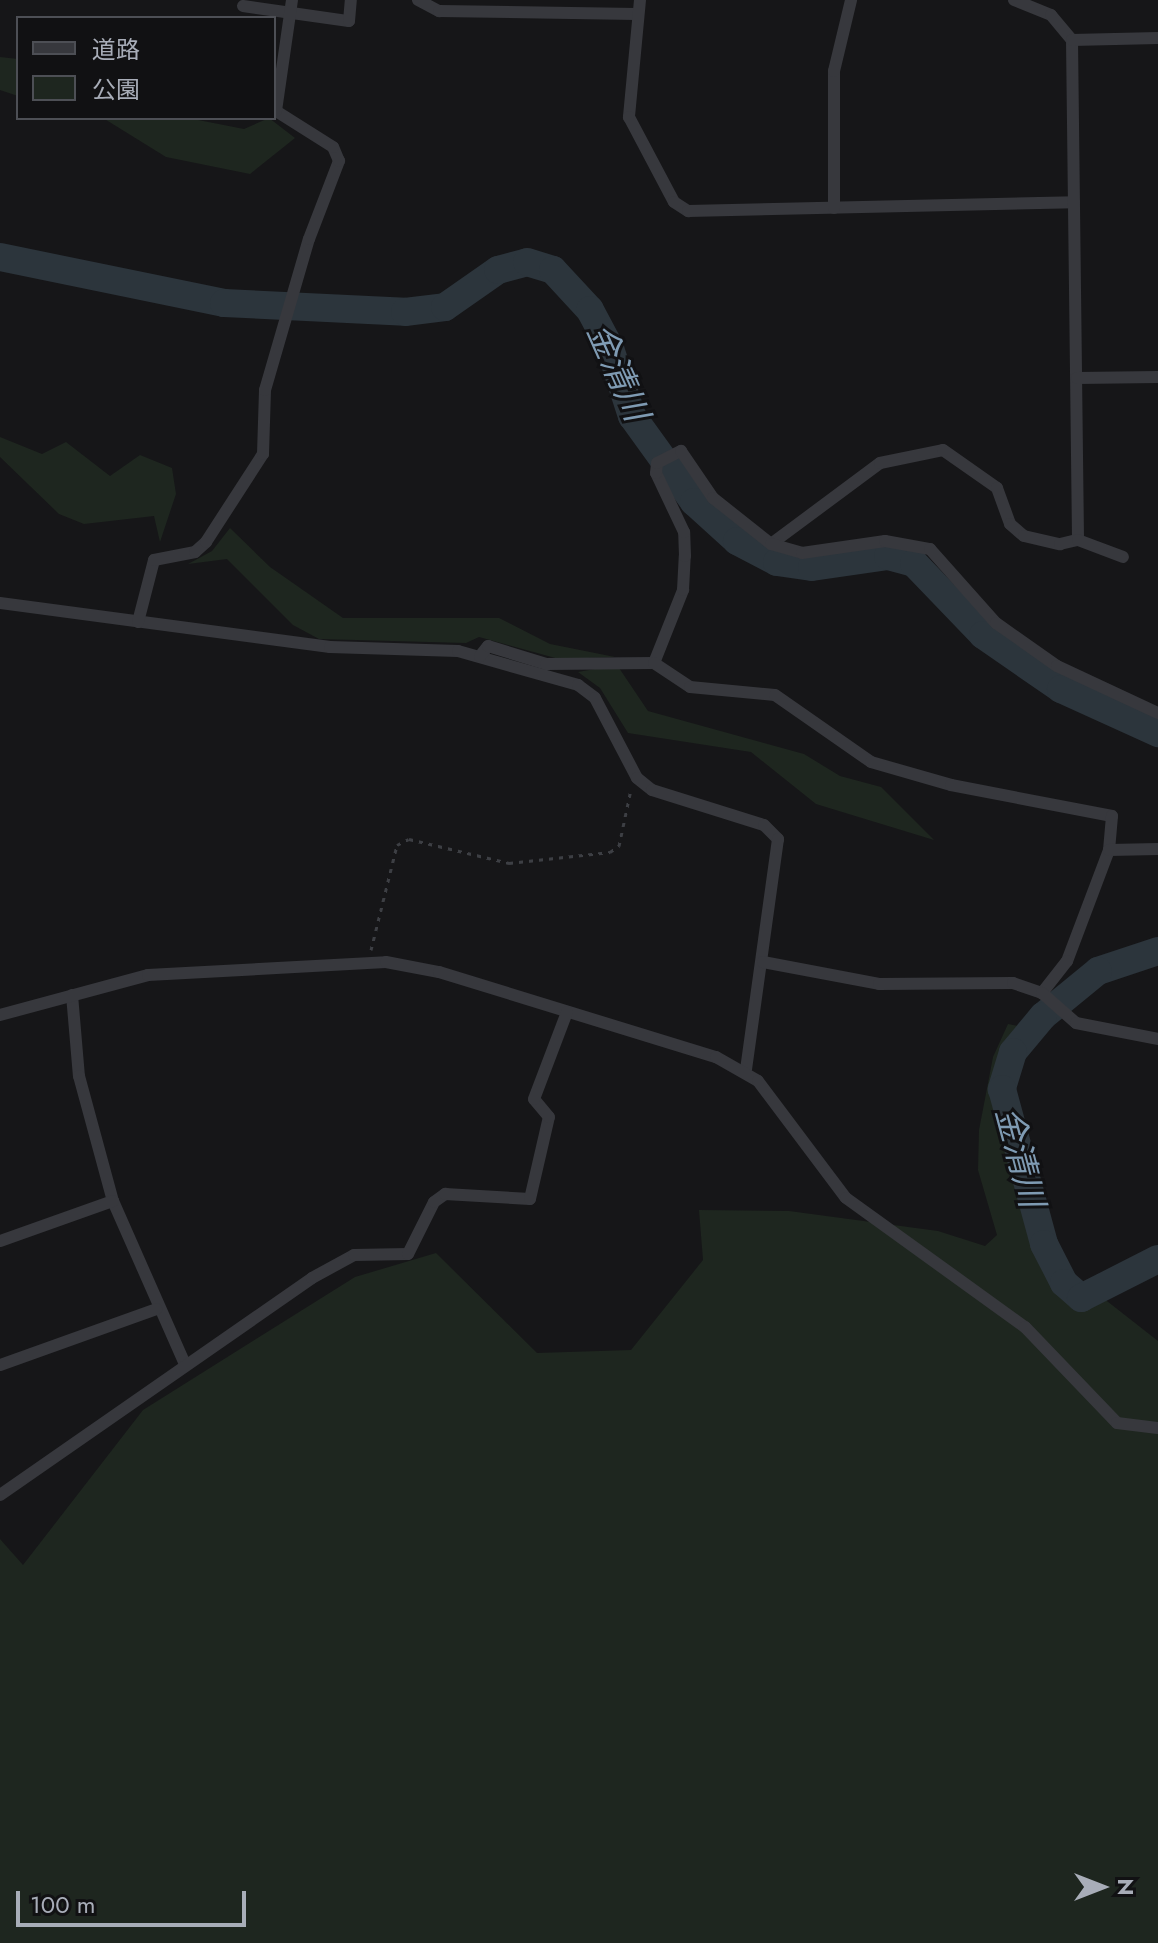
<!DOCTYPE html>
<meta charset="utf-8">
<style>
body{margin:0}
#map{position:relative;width:1158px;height:1943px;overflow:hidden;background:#161618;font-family:Jost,"Noto Sans JP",sans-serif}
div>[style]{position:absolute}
.green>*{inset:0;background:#1e261f}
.river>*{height:28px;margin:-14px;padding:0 14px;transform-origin:14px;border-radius:14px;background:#2c353c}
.path>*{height:3px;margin-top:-1.5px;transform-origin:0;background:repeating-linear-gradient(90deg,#3d3f44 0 4px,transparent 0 10px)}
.street>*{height:12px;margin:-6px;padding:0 6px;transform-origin:6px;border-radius:6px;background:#37383d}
span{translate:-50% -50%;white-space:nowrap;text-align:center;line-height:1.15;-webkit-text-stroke:6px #111113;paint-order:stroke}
.water-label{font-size:34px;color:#7f9bb3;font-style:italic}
.legend{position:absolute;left:16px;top:16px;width:260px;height:104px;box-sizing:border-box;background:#111113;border:2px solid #4d4f55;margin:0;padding:10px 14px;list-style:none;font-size:24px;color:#a8adb8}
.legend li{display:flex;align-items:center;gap:16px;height:40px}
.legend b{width:40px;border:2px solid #4d4f55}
.north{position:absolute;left:1062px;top:1847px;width:80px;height:80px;-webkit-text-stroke:6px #111113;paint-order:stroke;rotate:90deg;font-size:22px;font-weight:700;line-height:32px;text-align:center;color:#a8adb8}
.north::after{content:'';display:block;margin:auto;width:28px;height:36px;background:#a8adb8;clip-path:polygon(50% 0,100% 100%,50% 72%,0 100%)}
.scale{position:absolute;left:16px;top:1891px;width:230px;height:36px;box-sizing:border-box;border:4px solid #a8adb8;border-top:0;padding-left:10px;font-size:24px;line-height:28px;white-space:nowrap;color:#a8adb8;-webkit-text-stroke:6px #111113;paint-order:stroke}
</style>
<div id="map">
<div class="green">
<div style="clip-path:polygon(0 57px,18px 59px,18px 96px,0 90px)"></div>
<div style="clip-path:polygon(103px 118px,188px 118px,244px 129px,269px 118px,295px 138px,250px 174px,166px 157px)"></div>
<div style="clip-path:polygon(0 437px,42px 454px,66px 442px,110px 476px,140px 455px,172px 468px,176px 494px,160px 542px,154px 516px,84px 524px,59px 514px,0 457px)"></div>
<div style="clip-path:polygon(230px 528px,270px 567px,343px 618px,499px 618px,550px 644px,615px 657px,559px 659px,479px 637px,466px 643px,319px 639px,293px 625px,227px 559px,188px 564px,212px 551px)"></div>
<div style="clip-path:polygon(617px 665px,648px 711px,804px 754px,840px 776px,881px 787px,934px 840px,816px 804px,751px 752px,628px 733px,600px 688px,578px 672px)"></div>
<div style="clip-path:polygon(1008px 1024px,1018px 1026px,996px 1087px,1001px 1123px,1037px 1171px,1047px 1220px,1075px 1276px,1158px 1341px,1158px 1943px,0 1943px,0 1539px,23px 1565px,143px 1410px,355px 1277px,436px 1253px,537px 1353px,631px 1350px,703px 1260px,699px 1210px,789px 1211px,938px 1231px,985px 1246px,997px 1235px,978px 1170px,979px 1130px,993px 1057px)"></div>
</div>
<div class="river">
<div style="left:0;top:257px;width:229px;rotate:11.6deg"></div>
<div style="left:224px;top:303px;width:181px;rotate:2.8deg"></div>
<div style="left:405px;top:312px;width:40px;rotate:-7.1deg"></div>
<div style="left:445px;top:307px;width:65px;rotate:-34.9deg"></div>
<div style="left:498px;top:270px;width:30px;rotate:-15deg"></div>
<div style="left:527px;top:262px;width:27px;rotate:17deg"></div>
<div style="left:553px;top:270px;width:54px;rotate:47.2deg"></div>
<div style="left:590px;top:310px;width:40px;rotate:62deg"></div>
<div style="left:609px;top:345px;width:75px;rotate:72.1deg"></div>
<div style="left:632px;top:416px;width:106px;rotate:54.2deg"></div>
<div style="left:694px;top:502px;width:58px;rotate:42.2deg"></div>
<div style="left:737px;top:541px;width:45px;rotate:27.7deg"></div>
<div style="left:777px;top:562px;width:35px;rotate:8deg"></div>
<div style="left:812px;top:567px;width:77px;rotate:-8.2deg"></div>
<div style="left:888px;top:556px;width:27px;rotate:15deg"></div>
<div style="left:914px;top:563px;width:100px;rotate:46.2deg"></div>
<div style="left:983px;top:635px;width:95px;rotate:34.7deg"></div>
<div style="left:1061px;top:689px;width:107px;rotate:24.4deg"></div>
<div style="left:1158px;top:951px;width:63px;rotate:161.6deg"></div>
<div style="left:1098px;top:971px;width:71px;rotate:140.7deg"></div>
<div style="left:1043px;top:1016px;width:47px;rotate:129.8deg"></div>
<div style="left:1013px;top:1052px;width:39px;rotate:107deg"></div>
<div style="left:1002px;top:1089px;width:161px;rotate:74.8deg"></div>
<div style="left:1044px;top:1244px;width:44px;rotate:62.9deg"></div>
<div style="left:1064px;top:1283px;width:23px;rotate:41deg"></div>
<div style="left:1081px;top:1298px;width:86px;rotate:-26.9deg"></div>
</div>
<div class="path">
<div style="left:371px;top:950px;width:108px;rotate:-76.1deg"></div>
<div style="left:397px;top:845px;width:13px;rotate:-27deg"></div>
<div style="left:409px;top:839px;width:103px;rotate:13.5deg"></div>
<div style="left:509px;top:863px;width:102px;rotate:-6.2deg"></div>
<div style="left:610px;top:852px;width:11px;rotate:-34deg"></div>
<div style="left:619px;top:846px;width:58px;rotate:-78.1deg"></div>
</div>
<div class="street">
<div style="left:418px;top:0;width:24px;rotate:28deg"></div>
<div style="left:439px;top:11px;width:197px;rotate:0.9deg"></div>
<div style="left:640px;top:0;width:118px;rotate:95.4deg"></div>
<div style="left:629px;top:117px;width:96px;rotate:62.1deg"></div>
<div style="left:674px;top:202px;width:17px;rotate:33deg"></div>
<div style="left:688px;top:211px;width:386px;rotate:-1.3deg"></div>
<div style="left:1014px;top:0;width:40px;rotate:22deg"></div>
<div style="left:1051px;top:15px;width:33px;rotate:50deg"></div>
<div style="left:1072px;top:40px;width:500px;rotate:89.31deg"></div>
<div style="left:243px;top:6px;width:107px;rotate:8.1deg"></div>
<div style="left:349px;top:21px;width:21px;rotate:-85deg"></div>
<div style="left:1072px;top:40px;width:86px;rotate:-1.3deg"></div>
<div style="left:834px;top:208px;width:137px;rotate:-90deg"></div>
<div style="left:834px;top:71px;width:73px;rotate:-76.5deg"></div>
<div style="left:1077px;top:378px;width:81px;rotate:-0.7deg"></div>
<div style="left:771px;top:544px;width:136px;rotate:-36.6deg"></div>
<div style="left:880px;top:463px;width:64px;rotate:-11.7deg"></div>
<div style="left:943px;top:450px;width:66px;rotate:35.1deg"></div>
<div style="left:997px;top:488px;width:38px;rotate:70deg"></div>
<div style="left:1010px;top:524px;width:18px;rotate:41deg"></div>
<div style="left:1024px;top:536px;width:37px;rotate:13deg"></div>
<div style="left:1060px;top:544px;width:18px;rotate:-13deg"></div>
<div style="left:1078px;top:540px;width:48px;rotate:20.7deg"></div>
<div style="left:0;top:603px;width:333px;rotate:7.6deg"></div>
<div style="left:330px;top:647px;width:128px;rotate:1.8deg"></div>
<div style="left:458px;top:651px;width:125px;rotate:15.8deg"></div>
<div style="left:578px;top:685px;width:21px;rotate:37deg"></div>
<div style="left:595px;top:698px;width:90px;rotate:62.3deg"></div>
<div style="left:637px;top:778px;width:19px;rotate:39deg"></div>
<div style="left:652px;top:790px;width:117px;rotate:17.4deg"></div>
<div style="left:764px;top:825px;width:20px;rotate:45deg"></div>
<div style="left:778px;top:839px;width:232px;rotate:97.9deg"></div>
<div style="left:138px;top:622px;width:64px;rotate:-75.5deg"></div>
<div style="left:154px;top:560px;width:42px;rotate:-11deg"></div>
<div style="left:195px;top:552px;width:15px;rotate:-42deg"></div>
<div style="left:206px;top:542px;width:105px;rotate:-57.1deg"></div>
<div style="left:263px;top:454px;width:64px;rotate:-88.2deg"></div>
<div style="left:265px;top:390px;width:157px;rotate:-73.8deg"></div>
<div style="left:309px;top:239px;width:84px;rotate:-69deg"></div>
<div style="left:339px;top:161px;width:15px;rotate:-113deg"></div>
<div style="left:333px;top:147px;width:67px;rotate:-147.7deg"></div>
<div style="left:276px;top:111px;width:112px;rotate:-81.8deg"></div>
<div style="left:480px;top:656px;width:13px;rotate:-51deg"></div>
<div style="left:488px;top:646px;width:61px;rotate:17.2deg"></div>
<div style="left:546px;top:664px;width:108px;rotate:-0.5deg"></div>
<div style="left:654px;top:663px;width:79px;rotate:-68.3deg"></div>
<div style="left:683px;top:590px;width:34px;rotate:-87deg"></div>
<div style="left:685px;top:556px;width:24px;rotate:-92deg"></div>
<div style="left:684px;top:532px;width:65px;rotate:-115.4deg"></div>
<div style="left:656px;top:473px;width:10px;rotate:-84deg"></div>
<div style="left:657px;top:463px;width:27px;rotate:-27deg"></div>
<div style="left:681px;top:451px;width:57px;rotate:55.8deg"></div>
<div style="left:713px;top:498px;width:74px;rotate:38.4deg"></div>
<div style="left:771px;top:544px;width:32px;rotate:16deg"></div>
<div style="left:802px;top:553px;width:84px;rotate:-8.2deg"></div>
<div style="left:885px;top:541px;width:46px;rotate:10.1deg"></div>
<div style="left:930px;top:549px;width:99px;rotate:48.3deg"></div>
<div style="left:996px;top:623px;width:75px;rotate:35.2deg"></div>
<div style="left:1057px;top:666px;width:111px;rotate:25deg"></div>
<div style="left:654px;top:663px;width:43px;rotate:33.7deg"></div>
<div style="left:690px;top:687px;width:85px;rotate:5.4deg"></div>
<div style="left:775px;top:695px;width:117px;rotate:34.9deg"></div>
<div style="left:871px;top:762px;width:83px;rotate:16deg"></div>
<div style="left:951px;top:785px;width:164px;rotate:10.9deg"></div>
<div style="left:1112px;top:816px;width:34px;rotate:95deg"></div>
<div style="left:1109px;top:850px;width:119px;rotate:110.7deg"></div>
<div style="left:1067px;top:961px;width:41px;rotate:128deg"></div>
<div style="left:1109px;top:850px;width:49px;rotate:-1.2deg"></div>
<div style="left:763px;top:962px;width:118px;rotate:10.7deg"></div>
<div style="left:879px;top:984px;width:134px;rotate:-0.4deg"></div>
<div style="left:1013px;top:983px;width:31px;rotate:19deg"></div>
<div style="left:1042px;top:993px;width:45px;rotate:41.4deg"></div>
<div style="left:1076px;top:1023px;width:84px;rotate:11deg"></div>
<div style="left:72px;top:995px;width:81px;rotate:85.1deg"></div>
<div style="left:79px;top:1076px;width:130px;rotate:74.8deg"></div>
<div style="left:113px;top:1201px;width:176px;rotate:66.2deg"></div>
<div style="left:0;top:1015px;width:153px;rotate:-15.1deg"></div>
<div style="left:148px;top:975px;width:238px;rotate:-3.1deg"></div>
<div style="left:386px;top:962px;width:54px;rotate:10.7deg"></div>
<div style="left:439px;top:972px;width:290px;rotate:17.1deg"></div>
<div style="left:716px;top:1057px;width:48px;rotate:29.7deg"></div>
<div style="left:758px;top:1081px;width:146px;rotate:53.1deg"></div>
<div style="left:846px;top:1198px;width:221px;rotate:35.8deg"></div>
<div style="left:1025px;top:1327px;width:133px;rotate:46.2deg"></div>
<div style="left:1117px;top:1423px;width:41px;rotate:7deg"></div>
<div style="left:0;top:1241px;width:120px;rotate:-19.5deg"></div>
<div style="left:0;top:1365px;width:166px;rotate:-19.7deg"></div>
<div style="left:0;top:1495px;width:380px;rotate:-34.8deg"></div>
<div style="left:312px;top:1278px;width:48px;rotate:-28.7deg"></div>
<div style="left:354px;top:1255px;width:54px;rotate:-1.1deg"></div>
<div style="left:408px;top:1254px;width:58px;rotate:-63.4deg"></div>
<div style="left:434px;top:1202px;width:14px;rotate:-36deg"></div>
<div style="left:445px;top:1194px;width:85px;rotate:3.4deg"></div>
<div style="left:530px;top:1199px;width:84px;rotate:-77deg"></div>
<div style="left:549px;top:1117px;width:23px;rotate:-130deg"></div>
<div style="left:534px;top:1099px;width:93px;rotate:-69.2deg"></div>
</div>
<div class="water-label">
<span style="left:618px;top:372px;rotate:66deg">金清川</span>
<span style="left:1020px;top:1157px;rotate:75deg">金清川</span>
</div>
<ul class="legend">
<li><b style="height:10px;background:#37383d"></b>道路</li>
<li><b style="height:22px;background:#1e261f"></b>公園</li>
</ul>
<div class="north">N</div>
<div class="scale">100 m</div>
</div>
